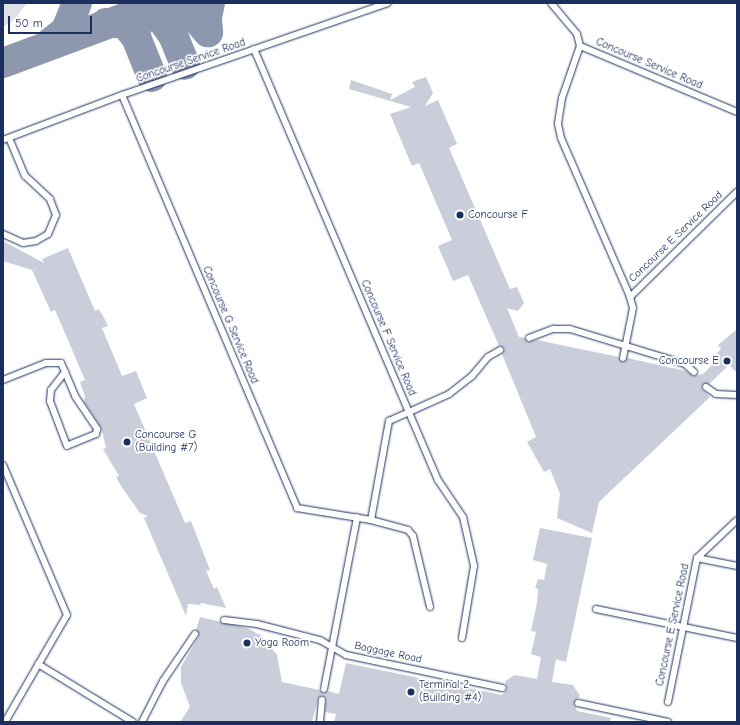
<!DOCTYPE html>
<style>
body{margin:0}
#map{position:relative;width:740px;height:725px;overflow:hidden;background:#fff;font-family:"Comic Neue",sans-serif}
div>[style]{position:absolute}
.green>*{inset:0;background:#dee1e7}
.taxiway>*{height:30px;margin:-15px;padding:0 15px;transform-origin:15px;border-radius:15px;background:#8d97ae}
.building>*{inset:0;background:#caceda}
.roads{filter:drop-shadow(0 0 1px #1b2f5e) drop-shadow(0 0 1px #1b2f5e)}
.lane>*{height:6px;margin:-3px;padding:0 3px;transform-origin:3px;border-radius:3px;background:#fff}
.dots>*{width:11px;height:11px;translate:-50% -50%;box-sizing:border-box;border:2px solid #fff;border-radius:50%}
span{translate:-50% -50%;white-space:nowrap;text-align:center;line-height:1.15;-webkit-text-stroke:3.5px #fff;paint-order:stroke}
.street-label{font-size:11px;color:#1b2f5e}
.poi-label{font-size:11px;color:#1b2f5e}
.left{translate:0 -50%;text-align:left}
.right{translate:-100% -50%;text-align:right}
.frame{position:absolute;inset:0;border:4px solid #1b2f5e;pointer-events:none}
.scale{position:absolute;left:8px;top:16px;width:84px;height:18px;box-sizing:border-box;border:2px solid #1b2f5e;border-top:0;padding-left:5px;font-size:12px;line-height:14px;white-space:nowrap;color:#1b2f5e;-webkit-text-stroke:3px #fff;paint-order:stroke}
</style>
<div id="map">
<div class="green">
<div style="clip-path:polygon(3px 3px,27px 3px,14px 20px,3px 27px)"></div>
</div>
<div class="taxiway">
<div style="left:133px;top:14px;width:17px"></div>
<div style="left:150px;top:14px;width:13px;rotate:27deg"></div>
<div style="left:162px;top:20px;width:19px;rotate:54deg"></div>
<div style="left:173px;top:35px;width:19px;rotate:-96deg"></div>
<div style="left:171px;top:16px;width:14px;rotate:-65deg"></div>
<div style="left:106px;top:23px;width:18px"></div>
<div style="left:124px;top:23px;width:18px;rotate:49deg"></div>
<div style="left:136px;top:37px;width:10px;rotate:-90deg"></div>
<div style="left:136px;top:27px;width:14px;rotate:-69deg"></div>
<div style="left:141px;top:14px;width:10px;rotate:-37deg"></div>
<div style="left:149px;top:8px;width:16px;rotate:-11deg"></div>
<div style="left:165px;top:5px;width:30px;rotate:20deg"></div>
<div style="left:193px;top:15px;width:23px;rotate:49deg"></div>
<div style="left:208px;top:32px;width:15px;rotate:-94deg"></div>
<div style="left:207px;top:17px;width:14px;rotate:-78deg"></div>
<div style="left:173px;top:35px;width:32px;rotate:68deg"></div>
<div style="left:136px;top:37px;width:43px;rotate:68.2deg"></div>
<div style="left:50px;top:43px;width:21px;rotate:-39deg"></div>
<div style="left:66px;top:30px;width:29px;rotate:-68deg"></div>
<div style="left:3px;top:63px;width:172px;rotate:-20.4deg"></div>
</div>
<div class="building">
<div style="clip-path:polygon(426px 77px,433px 93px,425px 106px,438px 100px,457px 144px,449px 148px,510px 289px,517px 287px,524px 303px,518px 311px,507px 308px,519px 337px,525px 338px,528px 342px,537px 340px,619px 357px,622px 362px,627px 358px,686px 371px,693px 376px,703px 374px,720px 357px,717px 353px,721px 349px,718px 345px,737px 329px,737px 373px,729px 365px,709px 384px,703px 384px,702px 389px,710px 397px,599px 502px,592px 533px,557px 518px,560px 494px,550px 469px,544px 472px,527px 442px,536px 437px,502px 354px,504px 348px,499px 346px,468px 275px,453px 281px,438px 246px,452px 240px,419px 163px,412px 166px,390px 114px,411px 107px,349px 89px,351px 80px,392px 94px,390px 100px,415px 87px,412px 82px)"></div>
<div style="clip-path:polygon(3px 241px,44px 263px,42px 259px,68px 248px,95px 311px,98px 309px,102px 314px,108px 326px,102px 328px,122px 376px,136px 371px,147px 398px,134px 404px,185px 523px,191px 521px,210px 570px,206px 571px,214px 589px,217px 587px,226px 608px,201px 603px,200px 605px,188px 604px,186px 616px,144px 518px,148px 516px,140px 513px,121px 486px,116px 477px,119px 476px,103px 449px,106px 448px,101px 427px,84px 402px,85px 396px,80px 382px,85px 380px,55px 310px,51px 312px,32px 270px,3px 261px)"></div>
<div style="clip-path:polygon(540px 528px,592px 538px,566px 662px,556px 659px,552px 682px,573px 685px,580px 696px,574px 702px,577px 711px,611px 718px,610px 722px,334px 722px,336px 714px,325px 712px,326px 698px,322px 696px,318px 698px,312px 722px,180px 722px,190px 707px,181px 683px,181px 667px,199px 636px,196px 630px,200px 617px,247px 628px,262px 636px,277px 655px,282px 682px,320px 690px,323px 693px,328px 691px,339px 694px,346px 663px,502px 695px,507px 689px,505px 681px,515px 675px,537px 679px,541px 657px,531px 654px,536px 632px,531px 631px,537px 603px,538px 589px,535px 588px,538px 579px,544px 580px,547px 564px,533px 560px)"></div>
</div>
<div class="roads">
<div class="lane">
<div style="left:551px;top:3px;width:40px;rotate:50deg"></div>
<div style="left:577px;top:34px;width:12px;rotate:76deg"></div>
<div style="left:580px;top:46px;width:55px;rotate:109.1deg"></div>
<div style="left:562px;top:98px;width:26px;rotate:99deg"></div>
<div style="left:558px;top:124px;width:14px;rotate:78deg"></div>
<div style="left:561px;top:138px;width:173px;rotate:66.5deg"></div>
<div style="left:630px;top:297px;width:11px;rotate:75deg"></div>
<div style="left:633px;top:308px;width:51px;rotate:101.3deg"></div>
<div style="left:580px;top:46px;width:170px;rotate:22.8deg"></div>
<div style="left:254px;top:49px;width:469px;rotate:66.9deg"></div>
<div style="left:438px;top:480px;width:45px;rotate:56deg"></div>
<div style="left:463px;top:517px;width:50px;rotate:77.3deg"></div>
<div style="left:474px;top:566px;width:73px;rotate:99.5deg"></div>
<div style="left:122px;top:95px;width:449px;rotate:67deg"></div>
<div style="left:297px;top:508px;width:75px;rotate:9.2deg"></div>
<div style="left:371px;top:520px;width:38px;rotate:15deg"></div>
<div style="left:408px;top:530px;width:8px;rotate:50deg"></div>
<div style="left:413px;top:536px;width:73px;rotate:76.5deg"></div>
<div style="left:3px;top:140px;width:127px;rotate:-20.7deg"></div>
<div style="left:122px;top:95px;width:281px;rotate:-19.1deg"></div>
<div style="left:3px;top:234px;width:22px;rotate:24deg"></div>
<div style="left:23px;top:243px;width:13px;rotate:-9deg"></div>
<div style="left:36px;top:241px;width:14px;rotate:-30deg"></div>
<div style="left:48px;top:234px;width:21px;rotate:-67deg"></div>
<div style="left:56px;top:215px;width:17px;rotate:-111deg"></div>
<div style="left:50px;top:199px;width:34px;rotate:-137deg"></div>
<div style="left:25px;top:176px;width:41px;rotate:-112.8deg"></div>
<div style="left:630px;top:297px;width:150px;rotate:-44.5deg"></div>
<div style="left:529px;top:338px;width:26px;rotate:-21deg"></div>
<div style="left:553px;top:329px;width:17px"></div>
<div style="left:570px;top:329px;width:120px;rotate:16.9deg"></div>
<div style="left:685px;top:364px;width:12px;rotate:42deg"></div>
<div style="left:3px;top:380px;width:46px;rotate:-21.6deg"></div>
<div style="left:46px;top:363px;width:15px"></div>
<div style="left:61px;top:363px;width:10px;rotate:66deg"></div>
<div style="left:65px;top:372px;width:26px;rotate:67deg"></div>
<div style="left:75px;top:396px;width:40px;rotate:56deg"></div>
<div style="left:97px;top:429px;width:5px;rotate:101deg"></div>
<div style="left:96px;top:434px;width:31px;rotate:158deg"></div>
<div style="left:67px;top:446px;width:48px;rotate:-110.7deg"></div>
<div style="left:50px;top:401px;width:11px;rotate:-85deg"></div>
<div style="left:51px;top:390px;width:23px;rotate:-52deg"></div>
<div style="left:706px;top:387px;width:12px;rotate:35deg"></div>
<div style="left:716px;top:394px;width:21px;rotate:3deg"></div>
<div style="left:3px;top:465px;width:163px;rotate:66.9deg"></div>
<div style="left:67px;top:615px;width:124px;rotate:120.1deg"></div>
<div style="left:371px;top:520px;width:101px;rotate:-79.7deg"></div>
<div style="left:389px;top:421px;width:66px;rotate:-24.2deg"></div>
<div style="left:449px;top:394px;width:29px;rotate:-38deg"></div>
<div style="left:472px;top:376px;width:25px;rotate:-50deg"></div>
<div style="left:488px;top:357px;width:14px;rotate:-30deg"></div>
<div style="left:697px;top:558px;width:41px;rotate:11.3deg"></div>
<div style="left:596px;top:609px;width:144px;rotate:11.6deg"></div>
<div style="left:224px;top:620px;width:33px;rotate:7deg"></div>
<div style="left:257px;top:624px;width:65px;rotate:14.3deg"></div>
<div style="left:320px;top:640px;width:30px;rotate:30deg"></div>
<div style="left:346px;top:655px;width:160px;rotate:11.9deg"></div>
<div style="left:38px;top:664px;width:111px;rotate:31.4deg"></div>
<div style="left:324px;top:689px;width:175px;rotate:-79.1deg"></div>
<div style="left:668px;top:702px;width:147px;rotate:-78.6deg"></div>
<div style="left:697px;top:558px;width:55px;rotate:-43.5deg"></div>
<div style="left:578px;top:703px;width:92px;rotate:11.9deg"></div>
<div style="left:142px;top:722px;width:46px;rotate:-62.9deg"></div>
<div style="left:163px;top:681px;width:57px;rotate:-55.8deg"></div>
<div style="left:320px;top:722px;width:22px;rotate:-85deg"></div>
</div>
</div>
<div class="dots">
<div style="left:460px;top:215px;background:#1b2f5e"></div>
<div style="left:727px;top:361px;background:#1b2f5e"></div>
<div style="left:127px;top:442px;background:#1b2f5e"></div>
<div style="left:247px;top:643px;background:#1b2f5e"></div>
<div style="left:411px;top:692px;background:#1b2f5e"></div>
</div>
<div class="street-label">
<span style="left:191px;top:61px;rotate:-19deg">Concourse Service Road</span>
<span style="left:649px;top:64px;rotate:23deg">Concourse Service Road</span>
<span style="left:676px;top:237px;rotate:-44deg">Concourse E Service Road</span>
<span style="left:230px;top:325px;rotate:67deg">Concourse G Service Road</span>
<span style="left:388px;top:338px;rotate:67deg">Concourse F Service Road</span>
<span style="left:673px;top:625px;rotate:-78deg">Concourse E Service Road</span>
<span style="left:388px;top:653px;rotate:12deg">Baggage Road</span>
</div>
<div class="poi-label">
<span class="left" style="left:468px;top:215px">Concourse F</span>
<span class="right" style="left:719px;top:361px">Concourse E</span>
<span class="left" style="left:135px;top:442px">Concourse G<br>(Building #7)</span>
<span class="left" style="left:255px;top:643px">Yoga Room</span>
<span class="left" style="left:419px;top:692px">Terminal 2<br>(Building #4)</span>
</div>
<div class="frame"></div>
<div class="scale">50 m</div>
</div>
